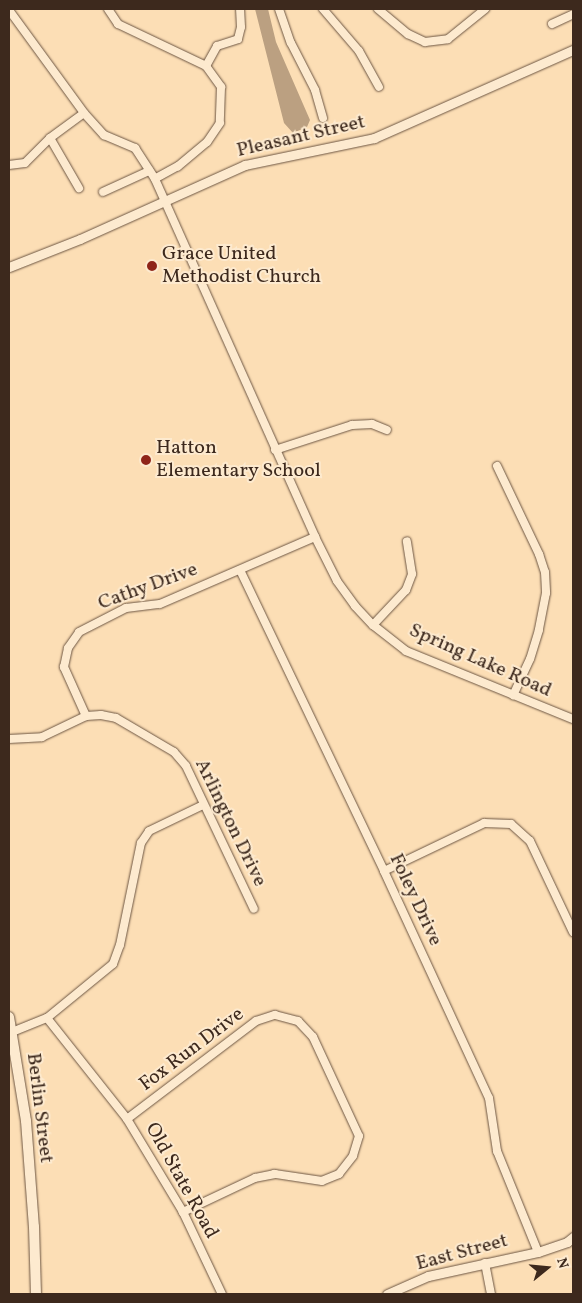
<!DOCTYPE html>
<style>
body{margin:0}
#map{position:relative;width:582px;height:1303px;overflow:hidden;background:#fcdeb5;font-family:Vollkorn,serif}
div>[style]{position:absolute}
.water>*{inset:0;background:#bba081}
.roads{filter:drop-shadow(0 0 1px #6d5643) drop-shadow(0 0 1px #6d5643)}
.minor>*{height:8px;margin:-4px;padding:0 4px;transform-origin:4px;border-radius:4px;background:#fdeacf}
.tertiary>*{height:9px;margin:-4.5px;padding:0 4.5px;transform-origin:4.5px;border-radius:4.5px;background:#fdeacf}
.secondary>*{height:10px;margin:-5px;padding:0 5px;transform-origin:5px;border-radius:5px;background:#fdeacf}
.dots>*{width:14px;height:14px;translate:-50% -50%;box-sizing:border-box;border:2px solid #fdeacf;border-radius:50%}
span{translate:-50% -50%;white-space:nowrap;text-align:center;line-height:1.15;-webkit-text-stroke:4px #fdeacf;paint-order:stroke}
.street-label{font-size:20px;color:#3d291d}
.poi-label{font-size:20px;color:#3d291d}
.left{translate:0 -50%;text-align:left}
.frame{position:absolute;inset:0;border:10px solid #3d291d;pointer-events:none}
.north{position:absolute;left:522px;top:1243px;width:50px;height:50px;-webkit-text-stroke:4px #fdeacf;paint-order:stroke;rotate:73deg;font-size:14px;font-weight:700;line-height:20px;text-align:center;color:#3d291d}
.north::after{content:'';display:block;margin:auto;width:18px;height:22px;background:#3d291d;clip-path:polygon(50% 0,100% 100%,50% 72%,0 100%)}
</style>
<div id="map">
<div class="water">
<div style="clip-path:polygon(255px 9px,268px 9px,276px 42px,310px 120px,307px 127px,293px 133px,284px 123px)"></div>
</div>
<div class="roads">
<div class="minor">
<div style="left:108px;top:9px;width:18px;rotate:56deg"></div>
<div style="left:118px;top:24px;width:98px;rotate:25.5deg"></div>
<div style="left:206px;top:66px;width:26px;rotate:54deg"></div>
<div style="left:221px;top:87px;width:36px;rotate:92deg"></div>
<div style="left:220px;top:123px;width:23px;rotate:124deg"></div>
<div style="left:207px;top:142px;width:38px;rotate:140deg"></div>
<div style="left:178px;top:166px;width:26px;rotate:151deg"></div>
<div style="left:279px;top:9px;width:36px;rotate:71deg"></div>
<div style="left:291px;top:43px;width:53px;rotate:62.9deg"></div>
<div style="left:315px;top:90px;width:29px;rotate:74deg"></div>
<div style="left:323px;top:9px;width:55px;rotate:49.4deg"></div>
<div style="left:359px;top:51px;width:41px;rotate:60.9deg"></div>
<div style="left:378px;top:9px;width:39px;rotate:40deg"></div>
<div style="left:408px;top:34px;width:19px;rotate:25deg"></div>
<div style="left:425px;top:42px;width:23px;rotate:-7deg"></div>
<div style="left:448px;top:39px;width:48px;rotate:-39deg"></div>
<div style="left:9px;top:10px;width:127px;rotate:53.9deg"></div>
<div style="left:84px;top:113px;width:30px;rotate:48deg"></div>
<div style="left:104px;top:135px;width:34px;rotate:23deg"></div>
<div style="left:135px;top:148px;width:37px;rotate:57deg"></div>
<div style="left:155px;top:179px;width:392px;rotate:65.9deg"></div>
<div style="left:315px;top:537px;width:49px;rotate:63.4deg"></div>
<div style="left:337px;top:581px;width:31px;rotate:54deg"></div>
<div style="left:355px;top:606px;width:26px;rotate:47deg"></div>
<div style="left:373px;top:625px;width:42px;rotate:38.2deg"></div>
<div style="left:406px;top:651px;width:180px;rotate:22.2deg"></div>
<div style="left:552px;top:24px;width:23px;rotate:-25deg"></div>
<div style="left:206px;top:66px;width:23px;rotate:-61deg"></div>
<div style="left:217px;top:46px;width:22px;rotate:-18deg"></div>
<div style="left:238px;top:39px;width:12px;rotate:-76deg"></div>
<div style="left:241px;top:27px;width:18px;rotate:-93deg"></div>
<div style="left:50px;top:138px;width:58px;rotate:59.9deg"></div>
<div style="left:9px;top:165px;width:16px;rotate:-7deg"></div>
<div style="left:25px;top:163px;width:35px;rotate:-45deg"></div>
<div style="left:50px;top:138px;width:42px;rotate:-36.3deg"></div>
<div style="left:103px;top:192px;width:51px;rotate:-24.5deg"></div>
<div style="left:275px;top:450px;width:81px;rotate:-18deg"></div>
<div style="left:352px;top:425px;width:20px;rotate:-3deg"></div>
<div style="left:372px;top:424px;width:16px;rotate:22deg"></div>
<div style="left:497px;top:466px;width:98px;rotate:64.5deg"></div>
<div style="left:539px;top:554px;width:19px;rotate:72deg"></div>
<div style="left:545px;top:572px;width:21px;rotate:87deg"></div>
<div style="left:546px;top:593px;width:38px;rotate:101deg"></div>
<div style="left:539px;top:630px;width:30px;rotate:107deg"></div>
<div style="left:530px;top:659px;width:40px;rotate:115deg"></div>
<div style="left:240px;top:570px;width:334px;rotate:64.4deg"></div>
<div style="left:384px;top:871px;width:250px;rotate:65.2deg"></div>
<div style="left:489px;top:1098px;width:54px;rotate:81.4deg"></div>
<div style="left:497px;top:1151px;width:109px;rotate:67.9deg"></div>
<div style="left:373px;top:625px;width:48px;rotate:-46.7deg"></div>
<div style="left:406px;top:590px;width:17px;rotate:-69deg"></div>
<div style="left:412px;top:574px;width:33px;rotate:-99deg"></div>
<div style="left:86px;top:716px;width:54px;rotate:-114.2deg"></div>
<div style="left:64px;top:667px;width:19px;rotate:-78deg"></div>
<div style="left:68px;top:648px;width:19px;rotate:-55deg"></div>
<div style="left:79px;top:632px;width:53px;rotate:-27.1deg"></div>
<div style="left:126px;top:608px;width:34px;rotate:-7deg"></div>
<div style="left:160px;top:604px;width:169px;rotate:-23.4deg"></div>
<div style="left:9px;top:739px;width:33px;rotate:-3deg"></div>
<div style="left:42px;top:737px;width:49px;rotate:-25.5deg"></div>
<div style="left:86px;top:716px;width:15px;rotate:-4deg"></div>
<div style="left:101px;top:715px;width:15px;rotate:11deg"></div>
<div style="left:116px;top:718px;width:67px;rotate:30.4deg"></div>
<div style="left:174px;top:752px;width:18px;rotate:49deg"></div>
<div style="left:186px;top:766px;width:158px;rotate:64.6deg"></div>
<div style="left:384px;top:871px;width:111px;rotate:-25.6deg"></div>
<div style="left:484px;top:823px;width:27px;rotate:2deg"></div>
<div style="left:511px;top:824px;width:25px;rotate:42deg"></div>
<div style="left:530px;top:841px;width:101px;rotate:64.7deg"></div>
<div style="left:47px;top:1018px;width:129px;rotate:51.6deg"></div>
<div style="left:127px;top:1119px;width:109px;rotate:58.9deg"></div>
<div style="left:183px;top:1212px;width:91px;rotate:64.6deg"></div>
<div style="left:12px;top:1032px;width:38px;rotate:-22deg"></div>
<div style="left:47px;top:1018px;width:85px;rotate:-39.3deg"></div>
<div style="left:113px;top:964px;width:20px;rotate:-70deg"></div>
<div style="left:120px;top:945px;width:104px;rotate:-78.4deg"></div>
<div style="left:141px;top:843px;width:14px;rotate:-56deg"></div>
<div style="left:149px;top:831px;width:60px;rotate:-25.7deg"></div>
<div style="left:127px;top:1119px;width:162px;rotate:-37.2deg"></div>
<div style="left:256px;top:1021px;width:20px;rotate:-18deg"></div>
<div style="left:275px;top:1015px;width:24px;rotate:15deg"></div>
<div style="left:298px;top:1021px;width:22px;rotate:47deg"></div>
<div style="left:313px;top:1037px;width:109px;rotate:65.1deg"></div>
<div style="left:359px;top:1136px;width:21px;rotate:107deg"></div>
<div style="left:353px;top:1156px;width:23px;rotate:128deg"></div>
<div style="left:339px;top:1174px;width:18px;rotate:158deg"></div>
<div style="left:322px;top:1181px;width:48px;rotate:-171.5deg"></div>
<div style="left:275px;top:1174px;width:20px;rotate:169deg"></div>
<div style="left:255px;top:1178px;width:80px;rotate:154.7deg"></div>
<div style="left:485px;top:1263px;width:32px;rotate:79deg"></div>
</div>
<div class="tertiary">
<div style="left:9px;top:267px;width:76px;rotate:-21.5deg"></div>
<div style="left:80px;top:239px;width:181px;rotate:-24.2deg"></div>
<div style="left:245px;top:165px;width:132px;rotate:-11.8deg"></div>
<div style="left:374px;top:138px;width:218px;rotate:-23.9deg"></div>
<div style="left:387px;top:1294px;width:45px;rotate:-23.7deg"></div>
<div style="left:428px;top:1276px;width:113px;rotate:-12.3deg"></div>
<div style="left:538px;top:1252px;width:31px;rotate:-19deg"></div>
<div style="left:567px;top:1242px;width:8px;rotate:-40deg"></div>
</div>
<div class="secondary">
<div style="left:9px;top:1017px;width:105px;rotate:80.7deg"></div>
<div style="left:26px;top:1121px;width:106px;rotate:85.7deg"></div>
<div style="left:34px;top:1227px;width:67px;rotate:88.3deg"></div>
</div>
</div>
<div class="dots">
<div style="left:152px;top:266px;background:#8f2418"></div>
<div style="left:146px;top:460px;background:#8f2418"></div>
</div>
<div class="street-label">
<span style="left:301px;top:137px;rotate:-13deg">Pleasant Street</span>
<span style="left:148px;top:587px;rotate:-20deg">Cathy Drive</span>
<span style="left:480px;top:661px;rotate:24deg">Spring Lake Road</span>
<span style="left:230px;top:823px;rotate:64deg">Arlington Drive</span>
<span style="left:415px;top:900px;rotate:65deg">Foley Drive</span>
<span style="left:192px;top:1050px;rotate:-37deg">Fox Run Drive</span>
<span style="left:39px;top:1108px;rotate:83deg">Berlin Street</span>
<span style="left:181px;top:1181px;rotate:61deg">Old State Road</span>
<span style="left:462px;top:1253px;rotate:-15deg">East Street</span>
</div>
<div class="poi-label">
<span class="left" style="left:162px;top:266px">Grace United<br>Methodist Church</span>
<span class="left" style="left:156px;top:460px">Hatton<br>Elementary School</span>
</div>
<div class="frame"></div>
<div class="north">N</div>
</div>
